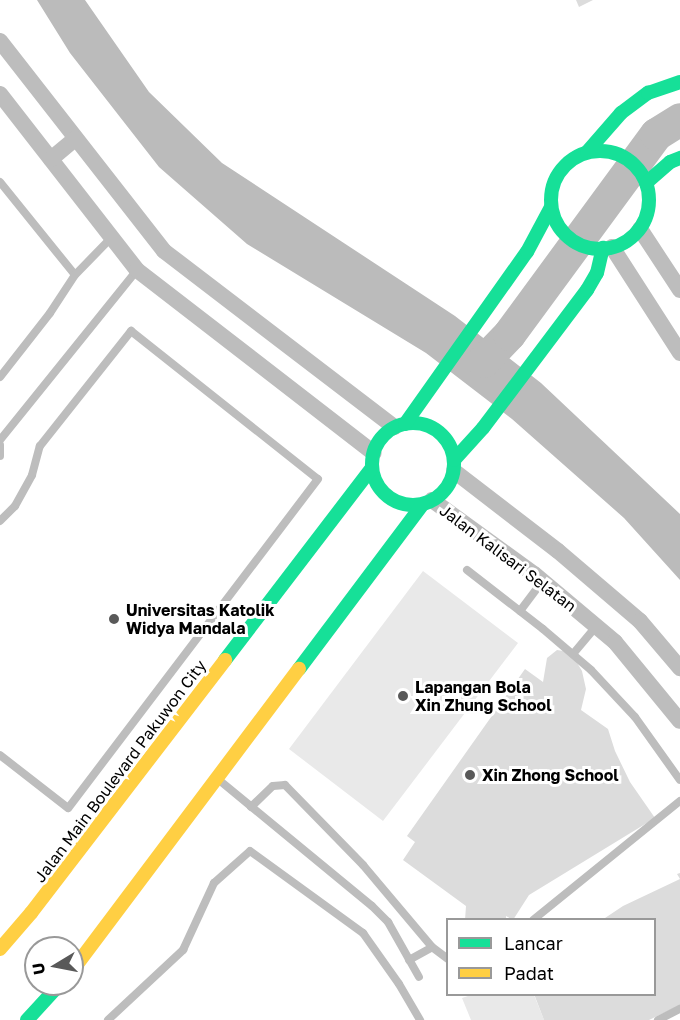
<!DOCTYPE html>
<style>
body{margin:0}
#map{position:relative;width:680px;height:1020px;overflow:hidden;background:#fff;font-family:"Golos Text",sans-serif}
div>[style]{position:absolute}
.green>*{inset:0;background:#e9e9e9}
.water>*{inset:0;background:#bbb}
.river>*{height:33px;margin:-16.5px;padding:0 16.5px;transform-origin:16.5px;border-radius:16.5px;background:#bbb}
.building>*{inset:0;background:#dcdcdc}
.lane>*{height:8px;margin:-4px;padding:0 4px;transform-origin:4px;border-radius:4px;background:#bdbdbd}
.street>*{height:16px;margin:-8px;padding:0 8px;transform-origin:8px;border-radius:8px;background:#bdbdbd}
.fast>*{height:14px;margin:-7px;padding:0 7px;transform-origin:7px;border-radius:7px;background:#16e098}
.fast>.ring{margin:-7px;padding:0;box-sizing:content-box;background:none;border:14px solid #16e098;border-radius:50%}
.slow>*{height:14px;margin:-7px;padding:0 7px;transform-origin:7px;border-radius:7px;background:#ffcf43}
.dots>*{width:16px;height:16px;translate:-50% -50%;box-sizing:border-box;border:3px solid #fff;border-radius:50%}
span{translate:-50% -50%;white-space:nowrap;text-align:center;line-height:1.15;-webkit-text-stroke:6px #fff;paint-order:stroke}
.street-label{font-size:16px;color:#000}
.poi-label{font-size:16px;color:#000;font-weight:700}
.left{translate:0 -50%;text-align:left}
.legend{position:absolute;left:446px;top:918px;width:210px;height:78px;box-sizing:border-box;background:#fff;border:2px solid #999;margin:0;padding:8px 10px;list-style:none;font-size:18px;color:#000}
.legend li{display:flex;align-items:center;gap:12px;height:30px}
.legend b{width:30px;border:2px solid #999}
.north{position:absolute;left:24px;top:936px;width:60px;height:60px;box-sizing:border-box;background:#fff;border:2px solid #999;border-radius:50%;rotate:260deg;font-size:16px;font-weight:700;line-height:24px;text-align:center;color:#000}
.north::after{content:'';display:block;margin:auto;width:21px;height:27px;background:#595959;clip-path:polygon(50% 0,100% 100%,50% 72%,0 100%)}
</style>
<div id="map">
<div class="green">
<div style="clip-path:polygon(423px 571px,518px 643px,383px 821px,289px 749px)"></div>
<div style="clip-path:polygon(471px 995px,534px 995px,544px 1020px,471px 1020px,462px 998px)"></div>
</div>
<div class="water">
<div style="clip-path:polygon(37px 0,85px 0,149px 92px,222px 163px,455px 316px,541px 383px,680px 514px,680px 580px,624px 518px,512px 419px,426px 353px,247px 244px,159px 167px,70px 53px)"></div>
</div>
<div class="river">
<div style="left:483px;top:361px;width:37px;rotate:-46deg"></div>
<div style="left:509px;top:334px;width:248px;rotate:-53.7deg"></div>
<div style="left:656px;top:134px;width:28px;rotate:-32deg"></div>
</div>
<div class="building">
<div style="clip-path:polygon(576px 0,593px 0,579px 7px)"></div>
<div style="clip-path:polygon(557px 650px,563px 651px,576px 661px,582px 671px,586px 689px,581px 710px,608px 729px,615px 751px,630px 782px,655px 818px,529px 895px,513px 920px,506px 916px,506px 920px,465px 920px,466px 906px,403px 860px,415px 842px,407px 836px,525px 669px,543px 682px,547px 658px)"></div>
<div style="clip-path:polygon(680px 873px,680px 1005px,649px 1020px,544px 1020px,534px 994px,654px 994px,654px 920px,602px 920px,623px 906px,680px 879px,677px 874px)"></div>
</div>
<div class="lane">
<div style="left:0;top:182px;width:119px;rotate:51.1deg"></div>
<div style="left:0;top:377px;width:81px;rotate:-52deg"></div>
<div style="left:50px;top:313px;width:45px;rotate:-56.7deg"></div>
<div style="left:75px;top:275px;width:53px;rotate:-45.8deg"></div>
<div style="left:0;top:440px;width:218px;rotate:-51.1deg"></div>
<div style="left:0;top:445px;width:11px;rotate:90deg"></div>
<div style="left:0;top:521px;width:21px;rotate:-45deg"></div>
<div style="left:15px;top:506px;width:35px;rotate:-61deg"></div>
<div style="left:32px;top:475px;width:30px;rotate:-75deg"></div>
<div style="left:40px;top:446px;width:147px;rotate:-51.6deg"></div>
<div style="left:131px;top:331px;width:238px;rotate:38.4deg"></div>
<div style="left:318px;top:479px;width:413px;rotate:127.2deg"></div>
<div style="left:68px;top:808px;width:86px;rotate:-142.1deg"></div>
<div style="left:467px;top:570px;width:96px;rotate:37.8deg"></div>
<div style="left:543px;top:629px;width:63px;rotate:40.5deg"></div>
<div style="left:591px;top:670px;width:64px;rotate:46.9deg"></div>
<div style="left:635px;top:717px;width:77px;rotate:54.5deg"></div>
<div style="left:520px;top:611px;width:38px;rotate:-53deg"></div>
<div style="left:573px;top:654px;width:35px;rotate:-50deg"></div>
<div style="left:219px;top:780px;width:198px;rotate:39.5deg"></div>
<div style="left:372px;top:906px;width:23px;rotate:45deg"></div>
<div style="left:388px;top:922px;width:63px;rotate:60.6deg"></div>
<div style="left:251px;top:807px;width:30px;rotate:-44deg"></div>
<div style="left:273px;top:786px;width:12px;rotate:-5deg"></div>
<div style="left:285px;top:785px;width:112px;rotate:45.7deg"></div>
<div style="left:363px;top:865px;width:107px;rotate:49.9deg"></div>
<div style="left:432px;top:947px;width:20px;rotate:37deg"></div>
<div style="left:533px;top:920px;width:189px;rotate:-39deg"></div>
<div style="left:409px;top:960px;width:26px;rotate:-29deg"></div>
<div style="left:108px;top:1020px;width:103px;rotate:-43deg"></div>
<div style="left:183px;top:950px;width:74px;rotate:-65.2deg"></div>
<div style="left:214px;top:883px;width:48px;rotate:-41.6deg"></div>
<div style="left:250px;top:851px;width:140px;rotate:36deg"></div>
<div style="left:363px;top:933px;width:62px;rotate:54.8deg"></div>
<div style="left:399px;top:984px;width:42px;rotate:59.7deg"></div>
<div style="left:658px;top:1020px;width:25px;rotate:-27deg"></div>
</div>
<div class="street">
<div style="left:0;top:41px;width:266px;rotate:52deg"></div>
<div style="left:164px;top:251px;width:290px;rotate:37.4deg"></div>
<div style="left:0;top:94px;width:223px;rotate:52.1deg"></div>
<div style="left:137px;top:270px;width:299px;rotate:37.7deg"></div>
<div style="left:51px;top:159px;width:31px;rotate:-40deg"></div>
<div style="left:640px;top:229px;width:73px;rotate:56.7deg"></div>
<div style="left:612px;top:247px;width:126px;rotate:57.3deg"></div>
<div style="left:454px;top:471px;width:131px;rotate:37.6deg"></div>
<div style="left:558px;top:551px;width:108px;rotate:40.5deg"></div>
<div style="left:640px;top:621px;width:62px;rotate:49.6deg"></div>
<div style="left:432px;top:500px;width:126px;rotate:36deg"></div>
<div style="left:534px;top:574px;width:106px;rotate:40deg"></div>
<div style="left:615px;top:642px;width:102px;rotate:50.6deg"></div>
</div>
<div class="fast">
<div class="ring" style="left:551px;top:151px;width:84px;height:84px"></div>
<div style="left:587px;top:152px;width:52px;rotate:-48.9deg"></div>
<div style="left:621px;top:113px;width:34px;rotate:-37deg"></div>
<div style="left:648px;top:93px;width:34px;rotate:-19deg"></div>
<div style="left:646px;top:183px;width:32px;rotate:-41deg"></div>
<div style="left:670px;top:162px;width:11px;rotate:-22deg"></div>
<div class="ring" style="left:372px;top:423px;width:68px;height:68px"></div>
<div style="left:405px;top:424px;width:211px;rotate:-54.7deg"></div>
<div style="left:527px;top:252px;width:51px;rotate:-61.9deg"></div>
<div style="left:454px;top:460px;width:43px;rotate:-47.8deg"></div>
<div style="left:483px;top:428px;width:173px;rotate:-53deg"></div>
<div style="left:587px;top:290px;width:20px;rotate:-60deg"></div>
<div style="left:597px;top:273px;width:26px;rotate:-77deg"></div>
<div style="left:225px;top:660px;width:242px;rotate:-52.6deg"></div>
<div style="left:299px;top:669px;width:206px;rotate:-53.1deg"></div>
<div style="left:27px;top:1020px;width:49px;rotate:-47.5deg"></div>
</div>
<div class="slow">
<div style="left:0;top:949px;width:48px;rotate:-49.3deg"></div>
<div style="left:31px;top:913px;width:319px;rotate:-52.5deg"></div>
<div style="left:72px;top:971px;width:378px;rotate:-53.1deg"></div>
</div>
<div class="dots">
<div style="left:114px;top:619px;background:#595959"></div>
<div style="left:403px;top:696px;background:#595959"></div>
<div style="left:470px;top:775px;background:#595959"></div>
</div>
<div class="street-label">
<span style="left:508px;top:558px;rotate:37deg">Jalan Kalisari Selatan</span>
<span style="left:120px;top:771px;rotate:-53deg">Jalan Main Boulevard Pakuwon City</span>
</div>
<div class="poi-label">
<span class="left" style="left:126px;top:619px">Universitas Katolik<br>Widya Mandala</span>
<span class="left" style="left:415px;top:696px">Lapangan Bola<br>Xin Zhung School</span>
<span class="left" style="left:482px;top:775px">Xin Zhong School</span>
</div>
<ul class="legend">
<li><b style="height:8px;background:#16e098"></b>Lancar</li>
<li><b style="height:8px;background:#ffcf43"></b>Padat</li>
</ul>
<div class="north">U</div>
</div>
